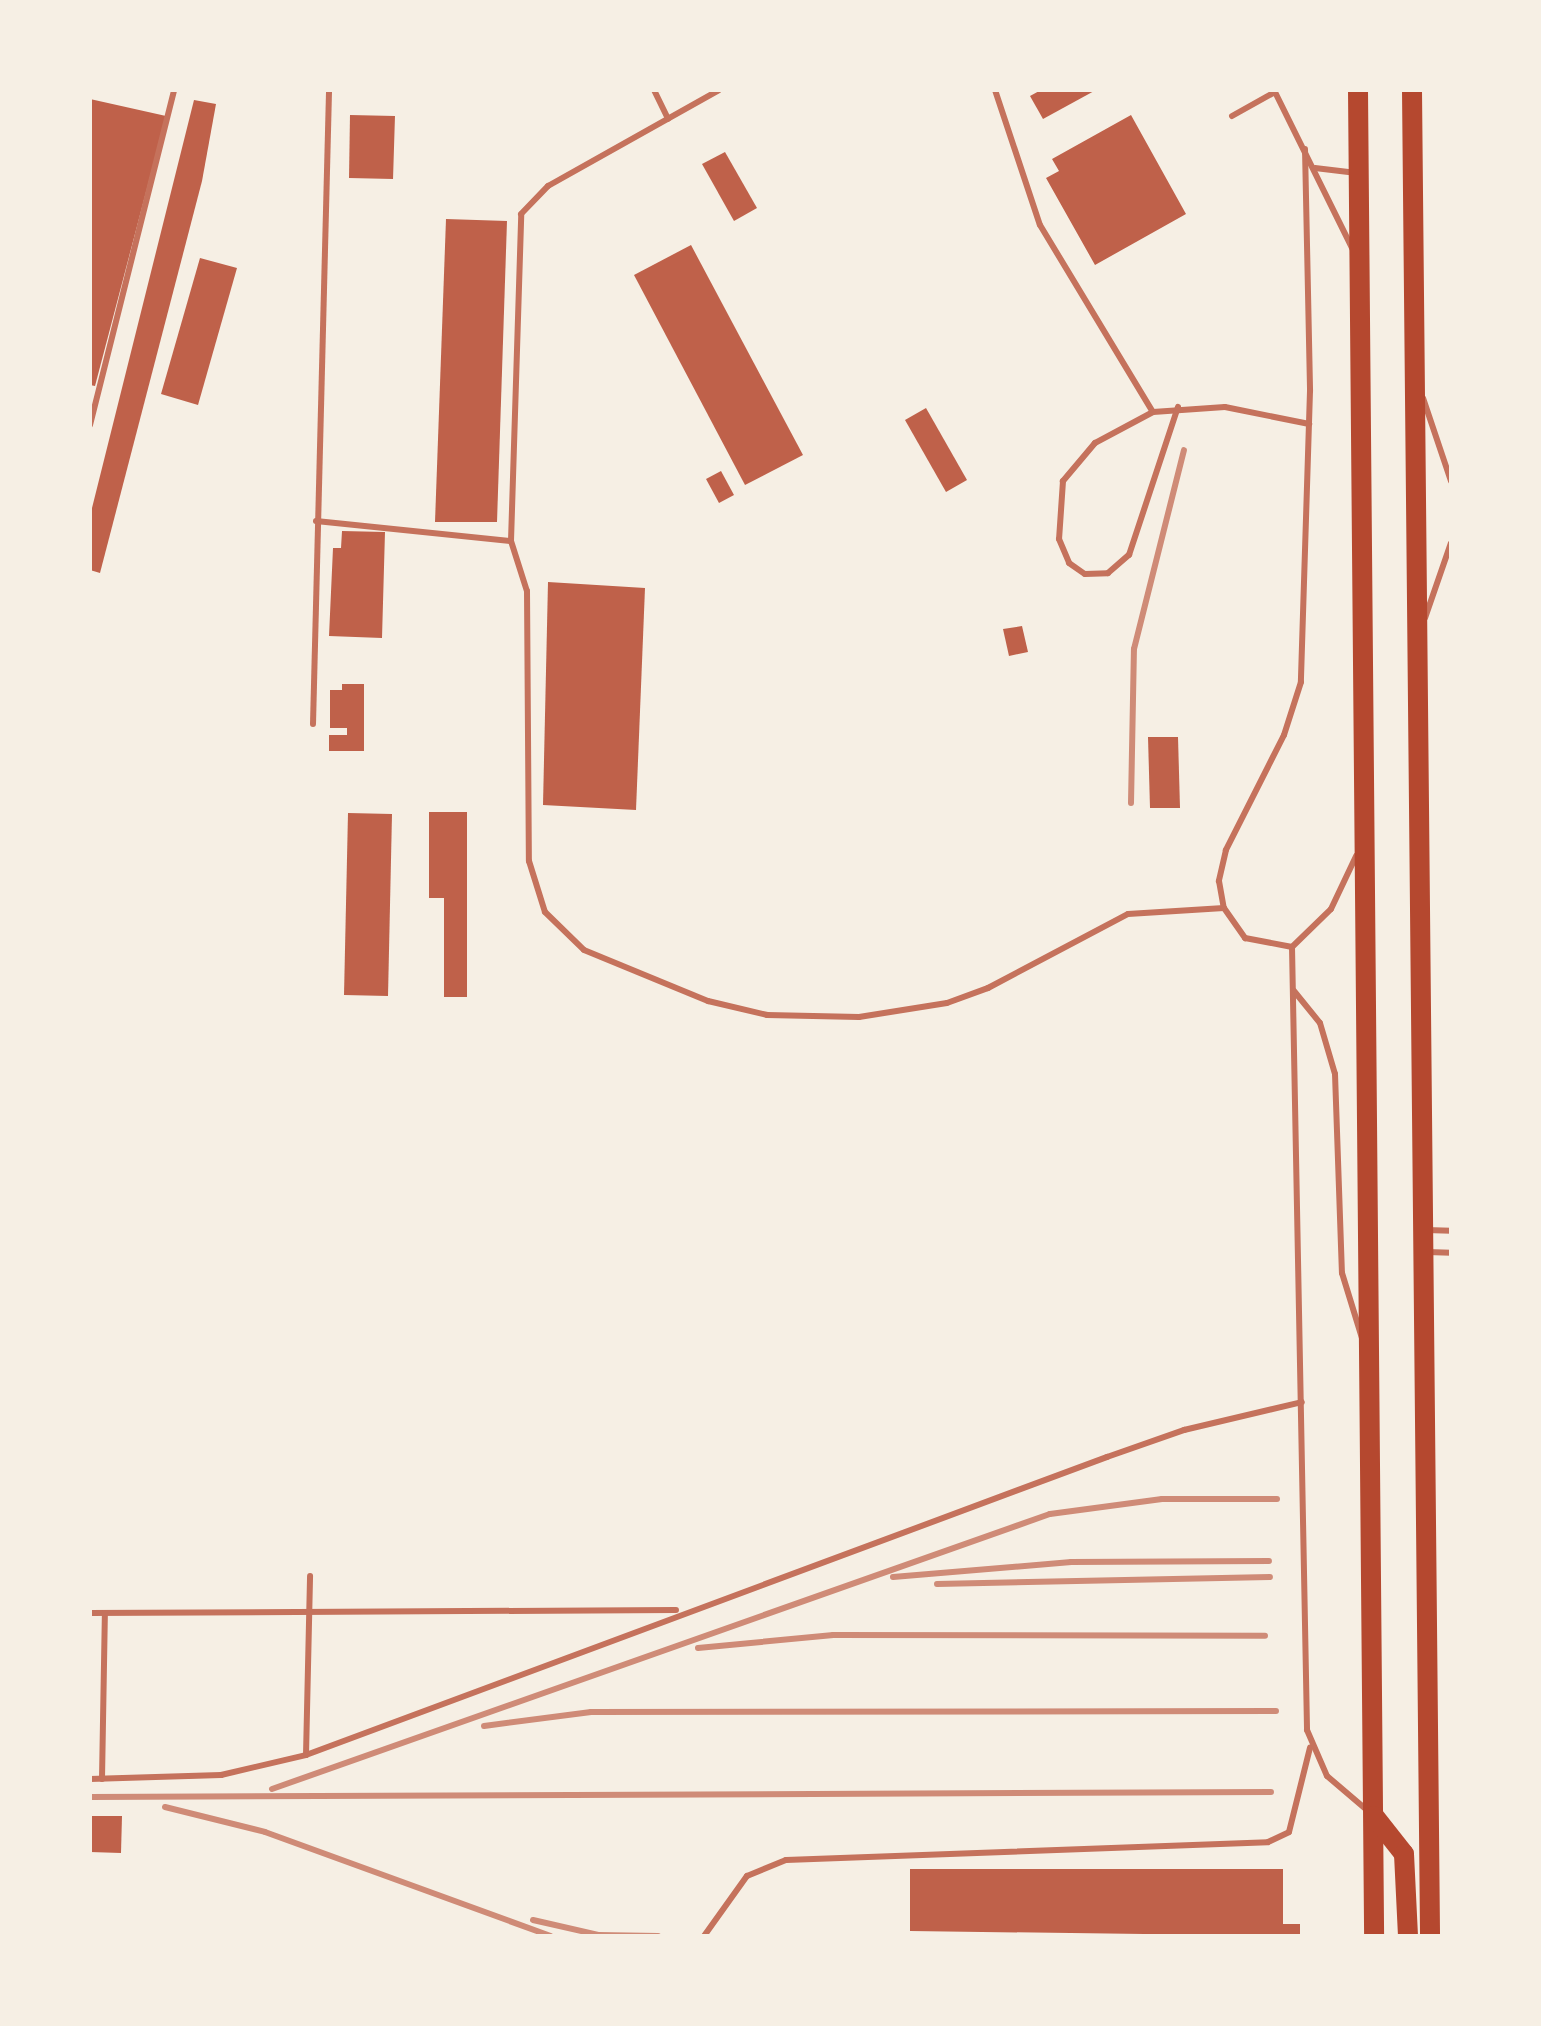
<!DOCTYPE html>
<style>
body{margin:0}
#map{position:relative;width:1541px;height:2026px;overflow:hidden;background:#f6efe4;font-family:"Space Grotesk",sans-serif}
div>[style]{position:absolute}
.building>*{inset:0;background:#bf614a}
.service>*{height:6px;margin:-3px;padding:0 3px;transform-origin:3px;border-radius:3px;background:#c5725c}
.trunk>*{height:20px;margin:-10px;padding:0 10px;transform-origin:10px;border-radius:10px;background:#b5482f}
.rail>*{height:6px;margin:-3px;padding:0 3px;transform-origin:3px;border-radius:3px;background:#cf8b77}
span{translate:-50% -50%;white-space:nowrap;text-align:center;line-height:1.15;-webkit-text-stroke:10px #f6efe4;paint-order:stroke}
.frame{position:absolute;inset:0;border:92px solid #f6efe4;pointer-events:none}
</style>
<div id="map">
<div class="building">
<div style="clip-path:polygon(1041px 90px,1096px 90px,1043px 119px,1030px 96px)"></div>
<div style="clip-path:polygon(90px 99px,166px 116px,95px 386px,90px 385px)"></div>
<div style="clip-path:polygon(194px 100px,216px 104px,202px 181px,100px 573px,90px 570px,90px 516px)"></div>
<div style="clip-path:polygon(350px 115px,395px 116px,393px 179px,349px 178px)"></div>
<div style="clip-path:polygon(1131px 115px,1186px 214px,1095px 265px,1046px 178px,1059px 171px,1052px 159px)"></div>
<div style="clip-path:polygon(725px 152px,757px 208px,734px 221px,702px 164px)"></div>
<div style="clip-path:polygon(446px 219px,507px 221px,497px 522px,435px 522px)"></div>
<div style="clip-path:polygon(691px 245px,803px 455px,745px 485px,634px 275px)"></div>
<div style="clip-path:polygon(200px 258px,237px 268px,198px 405px,161px 394px)"></div>
<div style="clip-path:polygon(926px 408px,967px 480px,946px 492px,905px 420px)"></div>
<div style="clip-path:polygon(721px 471px,734px 495px,719px 503px,706px 479px)"></div>
<div style="clip-path:polygon(342px 531px,385px 532px,382px 638px,329px 636px,333px 548px,341px 548px)"></div>
<div style="clip-path:polygon(548px 582px,645px 588px,636px 810px,543px 805px)"></div>
<div style="clip-path:polygon(1022px 626px,1028px 652px,1009px 656px,1003px 629px)"></div>
<div style="clip-path:polygon(342px 684px,364px 684px,364px 751px,329px 751px,329px 735px,347px 735px,347px 728px,330px 728px,330px 690px,342px 690px)"></div>
<div style="clip-path:polygon(1148px 737px,1178px 737px,1180px 808px,1150px 808px)"></div>
<div style="clip-path:polygon(429px 812px,467px 812px,467px 997px,444px 997px,444px 898px,429px 898px)"></div>
<div style="clip-path:polygon(348px 813px,392px 814px,388px 996px,344px 995px)"></div>
<div style="clip-path:polygon(90px 1816px,122px 1816px,121px 1853px,90px 1852px)"></div>
<div style="clip-path:polygon(910px 1869px,1283px 1869px,1283px 1924px,1300px 1924px,1300px 1936px,910px 1931px)"></div>
</div>
<div class="service">
<div style="left:654px;top:90px;width:32px;rotate:64deg"></div>
<div style="left:995px;top:90px;width:142px;rotate:71.6deg"></div>
<div style="left:1040px;top:225px;width:218px;rotate:58.9deg"></div>
<div style="left:1153px;top:412px;width:72px;rotate:-4deg"></div>
<div style="left:1225px;top:407px;width:86px;rotate:11.4deg"></div>
<div style="left:1274px;top:90px;width:178px;rotate:63.7deg"></div>
<div style="left:1232px;top:116px;width:49px;rotate:-29.2deg"></div>
<div style="left:1305px;top:149px;width:242px;rotate:88.8deg"></div>
<div style="left:1310px;top:391px;width:291px;rotate:91.8deg"></div>
<div style="left:1301px;top:682px;width:56px;rotate:107.8deg"></div>
<div style="left:1284px;top:735px;width:129px;rotate:116.8deg"></div>
<div style="left:1226px;top:850px;width:32px;rotate:103deg"></div>
<div style="left:1219px;top:881px;width:27px;rotate:80deg"></div>
<div style="left:1224px;top:908px;width:37px;rotate:55deg"></div>
<div style="left:1245px;top:938px;width:48px;rotate:10.8deg"></div>
<div style="left:1292px;top:947px;width:783px;rotate:88.9deg"></div>
<div style="left:1307px;top:1730px;width:50px;rotate:66.5deg"></div>
<div style="left:1327px;top:1776px;width:52px;rotate:40.4deg"></div>
<div style="left:1315px;top:168px;width:42px;rotate:6.8deg"></div>
<div style="left:1423px;top:398px;width:88px;rotate:71.4deg"></div>
<div style="left:1153px;top:412px;width:66px;rotate:151.9deg"></div>
<div style="left:1095px;top:443px;width:50px;rotate:130.1deg"></div>
<div style="left:1063px;top:481px;width:58px;rotate:93.9deg"></div>
<div style="left:1059px;top:539px;width:26px;rotate:67deg"></div>
<div style="left:1069px;top:563px;width:19px;rotate:35deg"></div>
<div style="left:1085px;top:574px;width:23px;rotate:-2deg"></div>
<div style="left:1108px;top:573px;width:28px;rotate:-41deg"></div>
<div style="left:1129px;top:555px;width:156px;rotate:-71.7deg"></div>
<div style="left:90px;top:425px;width:345px;rotate:-75.9deg"></div>
<div style="left:316px;top:521px;width:196px;rotate:5.9deg"></div>
<div style="left:511px;top:541px;width:327px;rotate:-88.2deg"></div>
<div style="left:521px;top:214px;width:39px;rotate:-46deg"></div>
<div style="left:548px;top:186px;width:196px;rotate:-29.3deg"></div>
<div style="left:511px;top:541px;width:52px;rotate:72.3deg"></div>
<div style="left:527px;top:591px;width:270px;rotate:89.6deg"></div>
<div style="left:529px;top:861px;width:53px;rotate:72.6deg"></div>
<div style="left:545px;top:912px;width:54px;rotate:44.3deg"></div>
<div style="left:584px;top:950px;width:134px;rotate:22.4deg"></div>
<div style="left:708px;top:1001px;width:61px;rotate:13.3deg"></div>
<div style="left:767px;top:1015px;width:92px;rotate:1.2deg"></div>
<div style="left:859px;top:1017px;width:89px;rotate:-9deg"></div>
<div style="left:947px;top:1003px;width:44px;rotate:-20.1deg"></div>
<div style="left:988px;top:988px;width:158px;rotate:-27.9deg"></div>
<div style="left:1128px;top:914px;width:96px;rotate:-3.6deg"></div>
<div style="left:1425px;top:618px;width:79px;rotate:-70.9deg"></div>
<div style="left:313px;top:724px;width:634px;rotate:-88.55deg"></div>
<div style="left:1292px;top:947px;width:54px;rotate:-44.3deg"></div>
<div style="left:1331px;top:909px;width:59px;rotate:-64.7deg"></div>
<div style="left:1294px;top:991px;width:41px;rotate:50.9deg"></div>
<div style="left:1320px;top:1023px;width:53px;rotate:73.6deg"></div>
<div style="left:1335px;top:1074px;width:199px;rotate:88deg"></div>
<div style="left:1342px;top:1273px;width:68px;rotate:72.9deg"></div>
<div style="left:1426px;top:1230px;width:25px;rotate:2deg"></div>
<div style="left:1427px;top:1252px;width:24px;rotate:2deg"></div>
<div style="left:90px;top:1613px;width:586px;rotate:-0.29deg"></div>
<div style="left:306px;top:1755px;width:179px;rotate:-88.7deg"></div>
<div style="left:90px;top:1779px;width:131px;rotate:-1.7deg"></div>
<div style="left:221px;top:1775px;width:87px;rotate:-13.2deg"></div>
<div style="left:306px;top:1755px;width:855px;rotate:-20.41deg"></div>
<div style="left:1107px;top:1457px;width:82px;rotate:-19.3deg"></div>
<div style="left:1184px;top:1430px;width:121px;rotate:-13.3deg"></div>
<div style="left:102px;top:1779px;width:166px;rotate:-89deg"></div>
<div style="left:704px;top:1936px;width:74px;rotate:-54.4deg"></div>
<div style="left:747px;top:1876px;width:42px;rotate:-22.3deg"></div>
<div style="left:786px;top:1860px;width:482px;rotate:-2.1deg"></div>
<div style="left:1268px;top:1842px;width:23px;rotate:-25deg"></div>
<div style="left:1289px;top:1832px;width:87px;rotate:-76deg"></div>
</div>
<div class="trunk">
<div style="left:1358px;top:90px;width:1846px;rotate:89.5deg"></div>
<div style="left:1412px;top:90px;width:1846px;rotate:89.44deg"></div>
<div style="left:1374px;top:1816px;width:48px;rotate:51.7deg"></div>
<div style="left:1404px;top:1854px;width:82px;rotate:87.2deg"></div>
</div>
<div class="rail">
<div style="left:1131px;top:803px;width:154px;rotate:-88.9deg"></div>
<div style="left:1134px;top:649px;width:205px;rotate:-75.9deg"></div>
<div style="left:893px;top:1577px;width:179px;rotate:-4.8deg"></div>
<div style="left:1071px;top:1562px;width:198px;rotate:-0.3deg"></div>
<div style="left:937px;top:1584px;width:333px;rotate:-1.2deg"></div>
<div style="left:698px;top:1648px;width:136px;rotate:-5.5deg"></div>
<div style="left:833px;top:1635px;width:432px;rotate:0.1deg"></div>
<div style="left:484px;top:1726px;width:108px;rotate:-7.5deg"></div>
<div style="left:591px;top:1712px;width:685px;rotate:-0.08deg"></div>
<div style="left:272px;top:1789px;width:825px;rotate:-19.47deg"></div>
<div style="left:1050px;top:1514px;width:113px;rotate:-7.6deg"></div>
<div style="left:1162px;top:1499px;width:115px"></div>
<div style="left:90px;top:1797px;width:1181px;rotate:-0.24deg"></div>
<div style="left:165px;top:1807px;width:103px;rotate:14deg"></div>
<div style="left:265px;top:1832px;width:304px;rotate:20deg"></div>
<div style="left:533px;top:1920px;width:68px;rotate:12.8deg"></div>
<div style="left:599px;top:1935px;width:59px;rotate:1deg"></div>
</div>
<div class="frame"></div>
</div>
